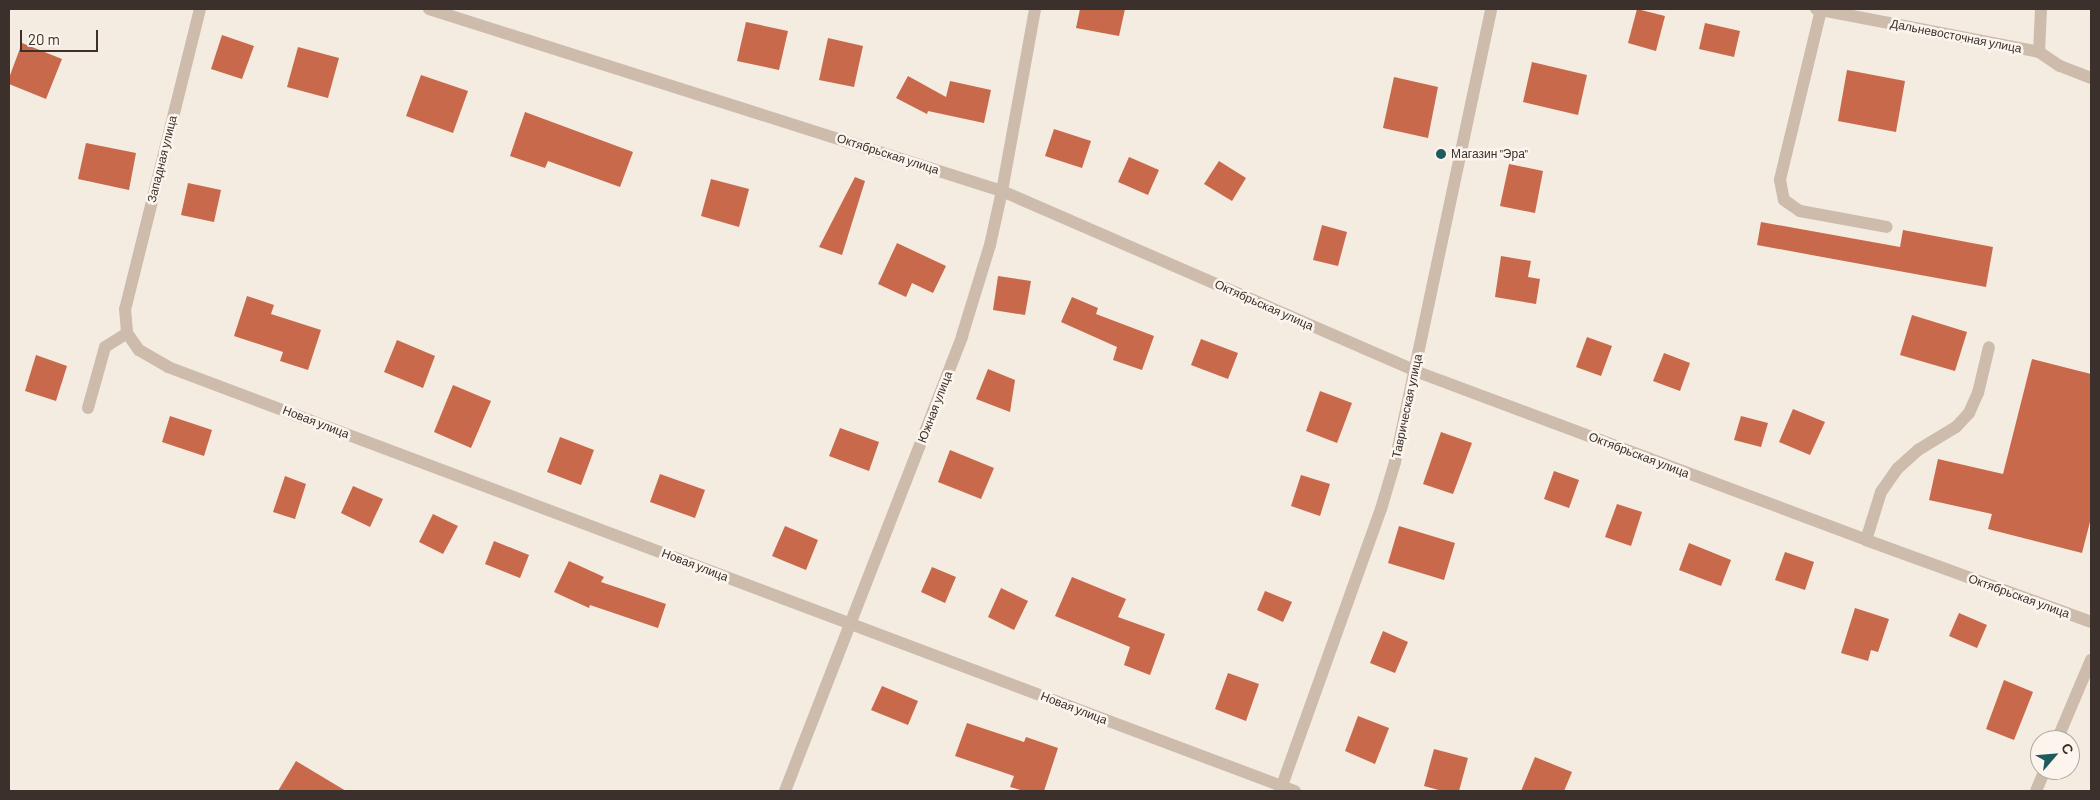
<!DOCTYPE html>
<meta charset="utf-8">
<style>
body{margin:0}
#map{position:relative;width:2100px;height:800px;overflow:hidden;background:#f4ebe1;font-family:Barlow,sans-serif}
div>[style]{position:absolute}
.building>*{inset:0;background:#c8694b}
.lane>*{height:12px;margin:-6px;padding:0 6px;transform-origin:6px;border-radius:6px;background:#cdbbac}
.street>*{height:12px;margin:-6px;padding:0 6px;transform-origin:6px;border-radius:6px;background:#cdbbac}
.dots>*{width:14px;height:14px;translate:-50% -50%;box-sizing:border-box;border:2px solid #fbf5ee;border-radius:50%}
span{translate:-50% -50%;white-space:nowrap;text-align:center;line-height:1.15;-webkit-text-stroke:5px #fbf5ee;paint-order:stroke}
.street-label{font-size:12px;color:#3b302b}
.poi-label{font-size:12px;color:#3b302b}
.left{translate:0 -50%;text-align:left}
.frame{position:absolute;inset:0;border:10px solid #3b302b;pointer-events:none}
.north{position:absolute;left:2030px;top:730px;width:50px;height:50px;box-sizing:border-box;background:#fbf5ee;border:1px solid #aea6a0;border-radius:50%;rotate:63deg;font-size:14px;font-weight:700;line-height:20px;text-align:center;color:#3b302b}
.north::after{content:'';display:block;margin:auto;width:18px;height:22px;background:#1f5a5e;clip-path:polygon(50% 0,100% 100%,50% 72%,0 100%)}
.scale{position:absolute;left:20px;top:30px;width:78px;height:22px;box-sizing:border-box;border:2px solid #3b302b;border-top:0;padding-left:6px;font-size:15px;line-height:18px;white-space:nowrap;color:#3b302b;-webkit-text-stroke:4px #fbf5ee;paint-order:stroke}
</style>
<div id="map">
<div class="building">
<div style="clip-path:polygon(1080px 9px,1125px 9px,1119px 36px,1076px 28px)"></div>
<div style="clip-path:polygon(1637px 9px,1665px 16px,1656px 51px,1628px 43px)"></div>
<div style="clip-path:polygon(746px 22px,788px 31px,779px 70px,737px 61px)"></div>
<div style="clip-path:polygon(1705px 23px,1740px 31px,1734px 57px,1699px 49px)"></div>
<div style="clip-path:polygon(222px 35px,254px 46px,242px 79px,211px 69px)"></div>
<div style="clip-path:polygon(828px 38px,863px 46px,854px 87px,819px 80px)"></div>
<div style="clip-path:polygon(22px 43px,62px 59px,46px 99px,9px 84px,9px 78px)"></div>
<div style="clip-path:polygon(298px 47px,339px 58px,328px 98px,287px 87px)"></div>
<div style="clip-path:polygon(1532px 62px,1587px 75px,1578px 115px,1523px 102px)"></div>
<div style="clip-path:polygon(1847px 70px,1905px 81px,1896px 132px,1838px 121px)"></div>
<div style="clip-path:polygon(421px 75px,468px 91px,453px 133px,406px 116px)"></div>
<div style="clip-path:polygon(908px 76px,946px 97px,950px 81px,991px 90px,984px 123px,928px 111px,927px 114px,896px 98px)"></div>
<div style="clip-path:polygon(1394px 77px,1438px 87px,1428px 138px,1383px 128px)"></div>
<div style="clip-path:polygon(525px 112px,633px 152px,620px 187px,548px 161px,545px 168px,510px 156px)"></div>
<div style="clip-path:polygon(1054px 129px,1091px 141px,1082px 168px,1045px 156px)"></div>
<div style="clip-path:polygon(86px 143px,136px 153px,129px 190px,78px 179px)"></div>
<div style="clip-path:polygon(1129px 157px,1159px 170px,1148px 195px,1118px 182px)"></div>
<div style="clip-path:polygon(1219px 161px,1246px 178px,1232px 201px,1204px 184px)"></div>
<div style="clip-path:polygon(1509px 164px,1543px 171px,1535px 213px,1500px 206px)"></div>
<div style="clip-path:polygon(855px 177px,865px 181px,842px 255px,819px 247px)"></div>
<div style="clip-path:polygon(711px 179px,749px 189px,739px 227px,701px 216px)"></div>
<div style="clip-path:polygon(188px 183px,221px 190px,214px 222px,181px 215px)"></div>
<div style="clip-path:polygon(1761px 222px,1900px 247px,1903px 230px,1993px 247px,1986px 287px,1757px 245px)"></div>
<div style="clip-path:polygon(1322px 225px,1347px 232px,1338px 266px,1313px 260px)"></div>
<div style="clip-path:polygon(897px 243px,946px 266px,933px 293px,912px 283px,906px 297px,878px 284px)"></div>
<div style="clip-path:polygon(1501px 256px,1531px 261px,1528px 277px,1540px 279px,1536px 304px,1495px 297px)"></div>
<div style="clip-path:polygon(998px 276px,1031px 281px,1025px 315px,993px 310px)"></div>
<div style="clip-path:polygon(247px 296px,274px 305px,271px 314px,321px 330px,308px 370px,280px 361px,283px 352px,234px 336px)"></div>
<div style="clip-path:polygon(1072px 297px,1098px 308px,1096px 314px,1154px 336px,1142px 370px,1113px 360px,1117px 347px,1061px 322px)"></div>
<div style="clip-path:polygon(1912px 315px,1967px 332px,1955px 371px,1900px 355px)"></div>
<div style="clip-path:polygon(1587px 337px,1612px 346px,1601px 376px,1576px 367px)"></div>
<div style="clip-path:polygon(1201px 339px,1238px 353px,1228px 379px,1191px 365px)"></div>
<div style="clip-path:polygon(397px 340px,435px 356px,423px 388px,384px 372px)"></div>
<div style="clip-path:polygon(1664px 353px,1690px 363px,1680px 391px,1653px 381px)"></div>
<div style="clip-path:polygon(36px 355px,67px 366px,56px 401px,25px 391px)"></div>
<div style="clip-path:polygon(2032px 359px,2091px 374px,2091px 518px,2082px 553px,1988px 529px,1992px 514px,1929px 500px,1938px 459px,2003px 474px)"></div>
<div style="clip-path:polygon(988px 369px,1015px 380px,1010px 412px,976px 399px)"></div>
<div style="clip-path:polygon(453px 385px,491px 401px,471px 448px,434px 432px)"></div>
<div style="clip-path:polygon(1320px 391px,1352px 403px,1337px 443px,1306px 431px)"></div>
<div style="clip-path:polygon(1793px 409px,1825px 422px,1810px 455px,1779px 442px)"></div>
<div style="clip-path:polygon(170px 416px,212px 430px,204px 456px,162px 442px)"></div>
<div style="clip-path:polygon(1741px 416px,1768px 423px,1761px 447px,1734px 440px)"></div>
<div style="clip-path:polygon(840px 428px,879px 442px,869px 471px,829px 456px)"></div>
<div style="clip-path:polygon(1441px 432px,1472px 443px,1453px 494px,1423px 484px)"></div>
<div style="clip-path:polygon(560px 437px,594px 450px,581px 485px,547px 472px)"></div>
<div style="clip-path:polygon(950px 450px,994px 468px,981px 499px,938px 482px)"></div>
<div style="clip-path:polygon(1554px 471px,1579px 480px,1569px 508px,1544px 499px)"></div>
<div style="clip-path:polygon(660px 474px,705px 490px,695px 518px,650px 502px)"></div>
<div style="clip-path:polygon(1301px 475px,1330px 484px,1320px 516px,1291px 506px)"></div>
<div style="clip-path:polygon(285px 476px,306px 484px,295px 519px,273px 512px)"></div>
<div style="clip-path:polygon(353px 486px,383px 499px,370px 527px,341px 513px)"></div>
<div style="clip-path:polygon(1617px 504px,1642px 512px,1631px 546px,1605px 537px)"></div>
<div style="clip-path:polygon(433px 514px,458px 526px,443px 554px,419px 542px)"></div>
<div style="clip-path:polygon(785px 526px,818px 540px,806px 570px,772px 556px)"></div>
<div style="clip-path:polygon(1399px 526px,1455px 543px,1444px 580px,1388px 563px)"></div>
<div style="clip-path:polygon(494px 541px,529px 555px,520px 578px,485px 564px)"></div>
<div style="clip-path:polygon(1689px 543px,1731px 560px,1721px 586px,1679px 570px)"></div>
<div style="clip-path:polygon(1785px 552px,1814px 562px,1805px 590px,1775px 580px)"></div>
<div style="clip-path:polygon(569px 561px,604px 577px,601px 582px,666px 604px,658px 628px,590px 605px,589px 608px,554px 592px)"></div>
<div style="clip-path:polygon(932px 567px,956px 577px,945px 603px,921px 592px)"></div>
<div style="clip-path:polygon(1072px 577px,1126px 599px,1118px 617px,1165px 634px,1150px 675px,1124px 665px,1130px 647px,1055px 616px)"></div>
<div style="clip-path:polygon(1001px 588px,1028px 601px,1014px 630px,988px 617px)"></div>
<div style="clip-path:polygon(1265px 591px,1292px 602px,1283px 622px,1257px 610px)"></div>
<div style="clip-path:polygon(1855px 608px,1889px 619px,1878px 652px,1871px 650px,1868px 661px,1841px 653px)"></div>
<div style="clip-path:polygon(1959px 613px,1987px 625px,1977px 648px,1949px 636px)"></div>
<div style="clip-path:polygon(1383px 631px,1408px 642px,1395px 673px,1370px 663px)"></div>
<div style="clip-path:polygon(1228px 673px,1259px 684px,1246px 721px,1215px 709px)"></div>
<div style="clip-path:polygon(2004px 680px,2033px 692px,2014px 740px,1986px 729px)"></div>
<div style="clip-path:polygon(882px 686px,918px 701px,908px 725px,871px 710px)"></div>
<div style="clip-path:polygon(1358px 716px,1389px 728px,1375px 764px,1345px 751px)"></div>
<div style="clip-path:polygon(967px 723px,1024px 742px,1026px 737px,1058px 748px,1044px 791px,1024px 791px,1010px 787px,1014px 776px,955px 756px)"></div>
<div style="clip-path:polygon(1434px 749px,1468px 758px,1459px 791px,1442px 791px,1424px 786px)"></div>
<div style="clip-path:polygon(1535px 757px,1572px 772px,1564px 791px,1521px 791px)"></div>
<div style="clip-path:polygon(296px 761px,346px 791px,278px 791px)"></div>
</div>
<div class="lane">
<div style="left:1821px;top:10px;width:175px;rotate:103.6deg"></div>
<div style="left:1780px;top:180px;width:20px;rotate:79deg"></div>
<div style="left:1784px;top:200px;width:19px;rotate:35deg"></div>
<div style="left:1800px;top:211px;width:88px;rotate:10.4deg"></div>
<div style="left:2039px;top:52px;width:43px;rotate:-87.3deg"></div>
<div style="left:88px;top:408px;width:63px;rotate:-74.4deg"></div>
<div style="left:105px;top:347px;width:26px;rotate:-32deg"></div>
<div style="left:1866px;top:540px;width:50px;rotate:-72.6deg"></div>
<div style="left:1881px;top:492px;width:28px;rotate:-55deg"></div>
<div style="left:1897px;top:469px;width:28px;rotate:-42deg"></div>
<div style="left:1918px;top:450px;width:44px;rotate:-31.2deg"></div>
<div style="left:1956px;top:427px;width:19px;rotate:-47deg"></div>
<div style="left:1969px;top:413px;width:22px;rotate:-66deg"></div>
<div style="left:1978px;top:393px;width:47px;rotate:-76.6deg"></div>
</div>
<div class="street">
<div style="left:200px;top:9px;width:309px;rotate:104deg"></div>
<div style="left:125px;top:309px;width:24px;rotate:85deg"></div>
<div style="left:127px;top:333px;width:21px;rotate:55deg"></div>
<div style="left:139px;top:350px;width:34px;rotate:30deg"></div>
<div style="left:168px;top:367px;width:1204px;rotate:20.62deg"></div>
<div style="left:429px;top:9px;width:601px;rotate:17.62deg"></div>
<div style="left:1002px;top:191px;width:451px;rotate:23.5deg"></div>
<div style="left:1415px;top:371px;width:482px;rotate:20.5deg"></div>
<div style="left:1866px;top:540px;width:239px;rotate:20deg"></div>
<div style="left:1816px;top:9px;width:227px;rotate:10.9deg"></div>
<div style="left:2039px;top:52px;width:25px;rotate:34deg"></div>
<div style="left:2060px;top:66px;width:33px;rotate:21deg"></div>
<div style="left:2057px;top:740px;width:87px;rotate:-67deg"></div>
<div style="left:785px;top:791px;width:488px;rotate:-68.7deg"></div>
<div style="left:962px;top:336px;width:95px;rotate:-72.9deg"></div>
<div style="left:990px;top:245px;width:55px;rotate:-77.5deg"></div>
<div style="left:1002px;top:191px;width:185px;rotate:-79.7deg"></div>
<div style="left:1280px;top:791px;width:300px;rotate:-70.3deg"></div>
<div style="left:1381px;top:509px;width:49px;rotate:-73.4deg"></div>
<div style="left:1395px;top:462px;width:463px;rotate:-78deg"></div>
<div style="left:2036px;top:791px;width:23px;rotate:-67deg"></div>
</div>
<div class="dots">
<div style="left:1441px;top:154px;background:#1f5a5e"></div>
</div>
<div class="street-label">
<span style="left:1956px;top:36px;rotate:11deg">Дальневосточная улица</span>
<span style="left:888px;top:154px;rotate:18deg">Октябрьская улица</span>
<span style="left:162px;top:159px;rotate:-76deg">Западная улица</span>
<span style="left:1264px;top:305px;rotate:24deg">Октябрьская улица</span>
<span style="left:1407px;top:406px;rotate:-78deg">Таврическая улица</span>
<span style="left:935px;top:407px;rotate:-69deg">Южная улица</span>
<span style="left:316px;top:422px;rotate:21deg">Новая улица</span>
<span style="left:1639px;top:455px;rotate:21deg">Октябрьская улица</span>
<span style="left:695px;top:565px;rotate:21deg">Новая улица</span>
<span style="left:2019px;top:596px;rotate:20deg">Октябрьская улица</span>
<span style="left:1074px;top:708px;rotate:21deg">Новая улица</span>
</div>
<div class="poi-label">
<span class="left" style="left:1451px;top:154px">Магазин "Эра"</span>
</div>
<div class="frame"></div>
<div class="north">С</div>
<div class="scale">20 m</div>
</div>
